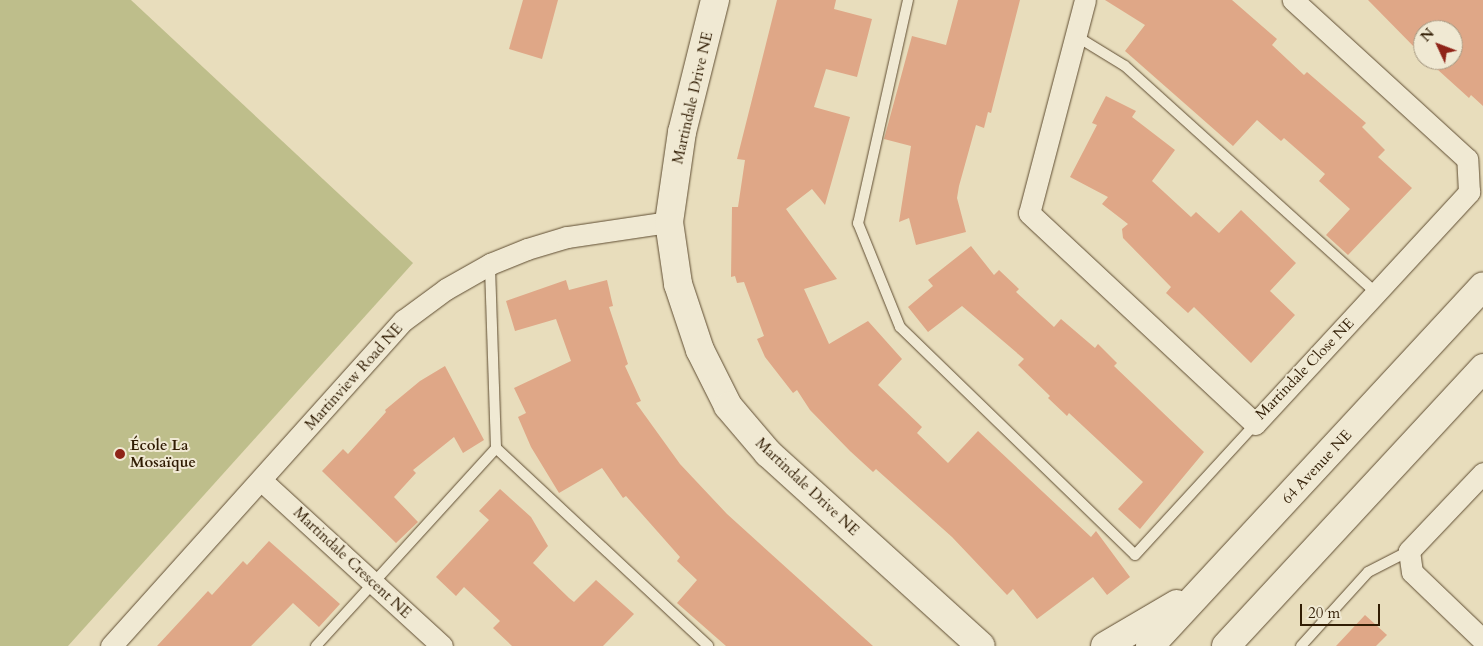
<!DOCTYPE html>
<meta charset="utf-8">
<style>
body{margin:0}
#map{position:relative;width:1483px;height:646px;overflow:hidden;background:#e8ddbc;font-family:Cardo,serif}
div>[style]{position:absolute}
.green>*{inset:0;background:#bebe8b}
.building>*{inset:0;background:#dfa787}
.roads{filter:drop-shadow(0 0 1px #5f4d32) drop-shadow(0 0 1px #5f4d32)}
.lane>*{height:10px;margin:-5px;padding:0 5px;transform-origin:5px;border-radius:5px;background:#f0e9d3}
.street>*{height:21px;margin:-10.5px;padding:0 10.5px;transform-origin:10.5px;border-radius:10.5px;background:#f0e9d3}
.secondary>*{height:28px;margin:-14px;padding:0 14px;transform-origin:14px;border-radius:14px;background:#f0e9d3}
.dots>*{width:14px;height:14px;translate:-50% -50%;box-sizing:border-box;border:2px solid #f0e9d3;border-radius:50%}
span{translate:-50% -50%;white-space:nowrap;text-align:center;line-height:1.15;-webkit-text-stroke:4px #f0e9d3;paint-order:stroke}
.street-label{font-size:15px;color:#311d04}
.poi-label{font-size:15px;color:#311d04;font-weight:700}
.left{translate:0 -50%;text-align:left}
.north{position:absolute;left:1413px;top:20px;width:50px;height:50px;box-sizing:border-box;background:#f0e9d3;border:1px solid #a49780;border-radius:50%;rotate:313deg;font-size:14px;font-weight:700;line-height:20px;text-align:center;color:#311d04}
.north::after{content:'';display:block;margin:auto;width:18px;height:22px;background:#8f2418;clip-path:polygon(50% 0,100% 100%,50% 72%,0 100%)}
.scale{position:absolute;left:1300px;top:604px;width:80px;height:22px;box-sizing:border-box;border:2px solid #311d04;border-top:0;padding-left:6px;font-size:15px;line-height:18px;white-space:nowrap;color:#311d04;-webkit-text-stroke:4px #f0e9d3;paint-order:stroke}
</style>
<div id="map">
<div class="green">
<div style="clip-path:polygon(0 0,131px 0,413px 263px,68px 646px,0 646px)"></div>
</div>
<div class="building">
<div style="clip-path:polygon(523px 0,558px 0,542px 59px,509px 49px)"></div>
<div style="clip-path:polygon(777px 0,836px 0,834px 9px,872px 19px,857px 77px,826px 69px,814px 107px,850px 117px,825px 205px,812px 189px,786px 209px,837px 279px,804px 289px,829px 344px,868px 321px,902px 359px,878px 385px,922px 427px,917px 433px,948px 463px,978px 431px,1091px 537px,1096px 531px,1130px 577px,1107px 595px,1093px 577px,1037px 619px,1013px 589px,1007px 595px,952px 537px,876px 469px,873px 472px,850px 451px,810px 410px,797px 390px,793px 393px,765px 357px,757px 339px,764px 336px,744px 282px,737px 283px,735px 276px,731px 277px,732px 207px,738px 207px,745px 160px,737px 159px)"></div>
<div style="clip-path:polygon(958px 0,1020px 0,991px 113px,988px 112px,984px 128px,976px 125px,959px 186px,957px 198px,966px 232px,916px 245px,909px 218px,899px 222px,911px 146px,884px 139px,912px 36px,946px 45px)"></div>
<div style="clip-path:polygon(1105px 0,1232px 0,1277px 39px,1272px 45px,1304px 75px,1307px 72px,1366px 123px,1362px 127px,1385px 150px,1378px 157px,1412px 188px,1348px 255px,1326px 235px,1350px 209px,1319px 181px,1325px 174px,1284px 138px,1281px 141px,1257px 120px,1233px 146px,1125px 51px,1145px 25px)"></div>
<div style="clip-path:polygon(1368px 0,1483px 0,1483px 106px,1471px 95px,1469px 98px,1427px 60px,1453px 60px,1453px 30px,1423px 30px,1423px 56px)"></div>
<div style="clip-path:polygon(1106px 96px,1136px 111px,1132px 117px,1175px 150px,1152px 181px,1191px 217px,1196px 212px,1219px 233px,1241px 210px,1296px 263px,1270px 291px,1295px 315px,1251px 363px,1194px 307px,1188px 313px,1166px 293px,1171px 287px,1123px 238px,1122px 229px,1128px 224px,1102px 204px,1108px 197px,1070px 177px,1097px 125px,1092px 123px)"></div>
<div style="clip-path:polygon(971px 246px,994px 275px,999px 270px,1019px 289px,1016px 292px,1054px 327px,1061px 319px,1095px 348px,1098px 344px,1117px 363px,1114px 366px,1204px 452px,1140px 529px,1118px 509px,1143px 482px,1069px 413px,1067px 416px,1048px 398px,1050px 396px,1018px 365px,1024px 359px,962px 306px,928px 332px,908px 307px,933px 286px,928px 280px)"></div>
<div style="clip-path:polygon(566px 280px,569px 290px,607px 280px,613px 306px,609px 307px,628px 364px,625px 366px,641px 401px,636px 403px,680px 464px,727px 514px,873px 646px,726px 646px,677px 603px,697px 580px,677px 561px,680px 557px,626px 496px,623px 498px,602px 468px,559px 493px,531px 447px,518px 417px,526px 413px,514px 388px,571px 361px,556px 319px,515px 331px,506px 301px)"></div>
<div style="clip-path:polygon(445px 366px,484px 440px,463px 453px,454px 437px,413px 470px,416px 473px,394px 497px,418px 522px,396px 543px,322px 471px,343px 449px,348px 454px,386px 412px,385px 410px,420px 381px)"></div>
<div style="clip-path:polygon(500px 489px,531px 517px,548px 546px,533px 563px,569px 598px,574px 602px,596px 580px,634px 614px,603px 646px,512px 646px,493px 628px,500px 621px,464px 587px,456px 596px,436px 577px,489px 520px,479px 511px)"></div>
<div style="clip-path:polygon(269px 541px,340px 604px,319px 627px,293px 603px,251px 646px,157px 646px,208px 591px,212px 595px,243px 561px,247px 565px)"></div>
<div style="clip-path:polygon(1365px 615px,1387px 635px,1376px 646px,1336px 646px)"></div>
</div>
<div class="roads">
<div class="lane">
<div style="left:908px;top:0;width:229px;rotate:102.6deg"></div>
<div style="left:858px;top:223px;width:112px;rotate:68deg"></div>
<div style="left:900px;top:327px;width:327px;rotate:44.1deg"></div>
<div style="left:1135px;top:555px;width:178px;rotate:-47.5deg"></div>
<div style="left:1076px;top:36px;width:57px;rotate:31.5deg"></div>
<div style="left:1125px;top:66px;width:340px;rotate:42.1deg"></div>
<div style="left:496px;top:448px;width:290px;rotate:43deg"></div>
<div style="left:316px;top:646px;width:268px;rotate:-47.7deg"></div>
<div style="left:496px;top:448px;width:184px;rotate:-91.9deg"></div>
<div style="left:1301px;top:646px;width:100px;rotate:-47.8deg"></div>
<div style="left:1368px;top:572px;width:46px;rotate:-27.1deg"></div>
</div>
<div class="street">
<div style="left:1085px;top:0;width:220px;rotate:104.7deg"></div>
<div style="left:1029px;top:213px;width:309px;rotate:43deg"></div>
<div style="left:1255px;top:424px;width:316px;rotate:-47.3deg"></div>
<div style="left:1469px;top:192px;width:33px;rotate:-93deg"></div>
<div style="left:1467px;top:159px;width:236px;rotate:-137.6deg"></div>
<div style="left:1483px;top:473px;width:108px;rotate:133.5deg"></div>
<div style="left:1409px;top:551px;width:21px;rotate:82deg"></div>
<div style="left:1412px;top:572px;width:98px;rotate:43.8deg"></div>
<div style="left:262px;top:481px;width:244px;rotate:42.5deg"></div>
<div style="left:111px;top:646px;width:438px;rotate:-48.1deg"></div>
<div style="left:404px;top:320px;width:52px;rotate:-36.4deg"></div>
<div style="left:446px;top:289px;width:51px;rotate:-29.6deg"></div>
<div style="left:490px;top:264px;width:40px;rotate:-22deg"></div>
<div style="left:527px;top:249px;width:42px;rotate:-16.7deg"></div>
<div style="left:567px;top:237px;width:103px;rotate:-8.4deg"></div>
</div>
<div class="secondary">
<div style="left:715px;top:0;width:136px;rotate:104deg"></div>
<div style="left:682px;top:132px;width:91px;rotate:98.2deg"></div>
<div style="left:669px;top:222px;width:63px;rotate:81.7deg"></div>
<div style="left:678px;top:284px;width:70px;rotate:71.6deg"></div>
<div style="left:700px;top:350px;width:63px;rotate:63.4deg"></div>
<div style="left:728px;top:406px;width:62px;rotate:49.6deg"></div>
<div style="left:768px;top:453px;width:287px;rotate:42.2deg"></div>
<div style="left:1105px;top:646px;width:83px;rotate:-30.3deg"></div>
<div style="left:1150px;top:646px;width:490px;rotate:-47.2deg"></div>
<div style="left:1226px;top:646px;width:379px;rotate:-47.2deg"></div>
</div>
</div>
<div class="dots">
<div style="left:120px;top:454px;background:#8f2418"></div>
</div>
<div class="street-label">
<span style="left:693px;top:98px;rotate:-77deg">Martindale Drive NE</span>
<span style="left:1305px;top:369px;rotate:-46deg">Martindale Close NE</span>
<span style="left:354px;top:377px;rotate:-48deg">Martinview Road NE</span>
<span style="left:1317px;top:467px;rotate:-47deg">64 Avenue NE</span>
<span style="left:807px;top:487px;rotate:43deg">Martindale Drive NE</span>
<span style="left:352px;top:563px;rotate:43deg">Martindale Crescent NE</span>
</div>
<div class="poi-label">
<span class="left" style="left:130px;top:454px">École La<br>Mosaïque</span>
</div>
<div class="north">N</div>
<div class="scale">20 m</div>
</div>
